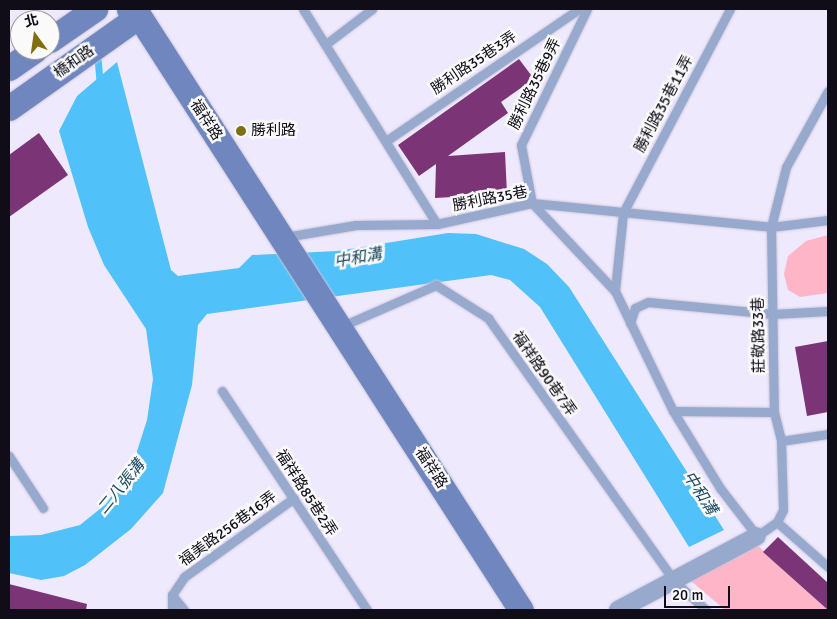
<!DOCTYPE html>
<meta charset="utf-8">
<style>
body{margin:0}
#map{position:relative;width:837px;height:619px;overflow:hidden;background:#efe9fe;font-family:Signika,"Noto Sans TC",sans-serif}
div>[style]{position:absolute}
.green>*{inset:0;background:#fdb5c7}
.water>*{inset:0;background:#51c1f9}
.stream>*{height:7px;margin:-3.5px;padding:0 3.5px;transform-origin:3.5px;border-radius:3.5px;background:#51c1f9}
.building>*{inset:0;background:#7b3576}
.roads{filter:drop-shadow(0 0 1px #cbc6d9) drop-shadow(0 0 1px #cbc6d9)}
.lane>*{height:9px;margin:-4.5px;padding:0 4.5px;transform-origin:4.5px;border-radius:4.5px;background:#98a9ce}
.street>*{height:18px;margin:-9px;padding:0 9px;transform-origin:9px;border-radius:9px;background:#98a9ce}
.secondary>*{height:25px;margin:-12.5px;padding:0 12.5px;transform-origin:12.5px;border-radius:12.5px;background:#6f87be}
.dots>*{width:14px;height:14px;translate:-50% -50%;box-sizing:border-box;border:2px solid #fafafa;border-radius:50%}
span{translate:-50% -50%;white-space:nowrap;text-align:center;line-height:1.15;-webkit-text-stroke:5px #fafafa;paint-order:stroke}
.street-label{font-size:15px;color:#100d18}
.poi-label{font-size:15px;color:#100d18}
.left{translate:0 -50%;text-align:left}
.water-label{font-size:16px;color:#1c4a61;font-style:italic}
.frame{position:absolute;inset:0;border:10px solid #100d18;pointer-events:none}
.north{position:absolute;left:10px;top:10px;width:50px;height:50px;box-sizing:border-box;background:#fafafa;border:1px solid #9c9ba0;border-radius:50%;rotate:346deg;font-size:14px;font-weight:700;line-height:20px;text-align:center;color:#100d18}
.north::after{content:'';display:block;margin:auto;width:18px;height:22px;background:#7f6f0e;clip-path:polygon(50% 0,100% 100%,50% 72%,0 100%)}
.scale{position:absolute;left:664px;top:586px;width:66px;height:22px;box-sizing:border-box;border:2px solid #100d18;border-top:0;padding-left:6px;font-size:15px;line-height:18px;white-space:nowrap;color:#100d18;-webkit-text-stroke:4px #fafafa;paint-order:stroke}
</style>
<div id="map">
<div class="green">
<div style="clip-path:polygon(828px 235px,828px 293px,800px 297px,788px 290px,784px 274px,788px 256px,806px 241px)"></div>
<div style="clip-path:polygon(755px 543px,828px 610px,725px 610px,690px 580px)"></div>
</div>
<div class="water">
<div style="clip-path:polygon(117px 62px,171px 270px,178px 276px,239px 268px,252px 255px,337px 251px,448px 233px,476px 234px,524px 249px,547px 264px,569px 287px,724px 530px,689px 547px,540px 307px,510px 280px,491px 275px,207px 314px,198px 325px,192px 385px,163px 493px,131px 529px,85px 565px,64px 576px,41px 580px,9px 573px,9px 536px,41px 535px,80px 525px,106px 504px,132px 467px,147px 420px,153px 379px,146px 329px,104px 265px,88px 227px,59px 131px,77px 96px)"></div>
</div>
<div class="stream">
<div style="left:97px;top:52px;width:34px;rotate:85deg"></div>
</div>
<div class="building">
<div style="clip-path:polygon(519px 59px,534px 79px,501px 102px,508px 113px,448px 156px,505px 152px,507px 194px,435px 198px,436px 164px,419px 176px,398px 145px)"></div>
<div style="clip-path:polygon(39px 133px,68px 175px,9px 217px,9px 155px)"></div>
<div style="clip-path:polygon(828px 341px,828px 412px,807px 416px,795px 347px)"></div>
<div style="clip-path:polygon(778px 537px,828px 583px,828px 610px,763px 552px)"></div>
<div style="clip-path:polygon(9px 584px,87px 604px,86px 610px,9px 610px)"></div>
</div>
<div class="roads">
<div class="lane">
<div style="left:303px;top:9px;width:253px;rotate:58.1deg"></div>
<div style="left:437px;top:224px;width:97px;rotate:-12.5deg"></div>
<div style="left:532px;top:203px;width:240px;rotate:5.7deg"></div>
<div style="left:771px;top:227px;width:57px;rotate:-7deg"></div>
<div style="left:587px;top:9px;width:151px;rotate:115.9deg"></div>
<div style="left:521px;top:145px;width:59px;rotate:79.3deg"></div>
<div style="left:532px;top:203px;width:121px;rotate:46.7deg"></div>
<div style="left:730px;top:9px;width:230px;rotate:117.7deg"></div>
<div style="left:623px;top:213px;width:78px;rotate:95.9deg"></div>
<div style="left:615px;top:291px;width:133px;rotate:64.2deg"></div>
<div style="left:673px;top:411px;width:90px;rotate:58.6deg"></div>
<div style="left:720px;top:488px;width:61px;rotate:52.4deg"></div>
<div style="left:757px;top:536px;width:24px;rotate:-35deg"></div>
<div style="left:326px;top:44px;width:58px;rotate:-37.3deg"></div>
<div style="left:828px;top:91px;width:87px;rotate:118.9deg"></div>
<div style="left:786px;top:167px;width:62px;rotate:104deg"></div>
<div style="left:771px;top:227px;width:185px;rotate:89.1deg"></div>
<div style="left:774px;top:412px;width:30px;rotate:76deg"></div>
<div style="left:781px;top:441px;width:69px;rotate:88.3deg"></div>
<div style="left:783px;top:510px;width:13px;rotate:117deg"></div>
<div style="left:777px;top:522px;width:68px;rotate:41.4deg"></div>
<div style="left:386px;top:141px;width:234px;rotate:-34.4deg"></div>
<div style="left:285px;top:237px;width:72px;rotate:-9.6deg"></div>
<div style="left:356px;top:225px;width:81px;rotate:-0.7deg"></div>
<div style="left:630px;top:323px;width:16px;rotate:-72deg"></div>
<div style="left:635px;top:308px;width:14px;rotate:-25deg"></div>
<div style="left:648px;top:302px;width:126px;rotate:5.5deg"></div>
<div style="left:773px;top:314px;width:55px;rotate:-3.1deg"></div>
<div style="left:342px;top:326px;width:103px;rotate:-23.6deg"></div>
<div style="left:436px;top:285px;width:62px;rotate:32.4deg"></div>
<div style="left:488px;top:318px;width:322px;rotate:54.7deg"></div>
<div style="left:674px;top:581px;width:43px;rotate:42.2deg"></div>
<div style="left:222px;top:391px;width:263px;rotate:56.5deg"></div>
<div style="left:673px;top:411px;width:101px;rotate:0.6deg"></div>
<div style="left:781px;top:441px;width:48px;rotate:-8.5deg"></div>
<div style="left:9px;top:456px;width:62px;rotate:56.8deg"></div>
<div style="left:172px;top:595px;width:19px;rotate:51deg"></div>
<div style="left:172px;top:610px;width:15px;rotate:-90deg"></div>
<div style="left:172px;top:595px;width:22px;rotate:-56deg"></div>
<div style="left:184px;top:577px;width:135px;rotate:-35.7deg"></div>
</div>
<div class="street">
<div style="left:618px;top:610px;width:157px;rotate:-28deg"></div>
</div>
<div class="secondary">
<div style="left:129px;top:9px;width:12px;rotate:35deg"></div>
<div style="left:139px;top:16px;width:706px;rotate:57.26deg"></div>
<div style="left:50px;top:40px;width:55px;rotate:-34.6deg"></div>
<div style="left:9px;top:68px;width:32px;rotate:-35deg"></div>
<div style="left:9px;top:108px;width:159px;rotate:-35.3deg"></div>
</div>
</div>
<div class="dots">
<div style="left:241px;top:131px;background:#7f6f0e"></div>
</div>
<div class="street-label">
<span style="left:74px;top:62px;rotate:-35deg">橋和路</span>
<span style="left:474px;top:63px;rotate:-34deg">勝利路35巷3弄</span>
<span style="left:535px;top:84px;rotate:-64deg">勝利路35巷9弄</span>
<span style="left:664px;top:104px;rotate:-62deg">勝利路35巷11弄</span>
<span style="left:206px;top:120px;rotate:57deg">福祥路</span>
<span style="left:490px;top:199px;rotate:-11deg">勝利路35巷</span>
<span style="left:759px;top:335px;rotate:-91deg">莊敬路33巷</span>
<span style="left:544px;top:374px;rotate:55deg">福祥路90巷7弄</span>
<span style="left:431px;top:468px;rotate:57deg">福祥路</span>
<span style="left:306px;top:493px;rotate:57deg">福祥路85巷2弄</span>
<span style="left:228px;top:529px;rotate:-36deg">福美路256巷16弄</span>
</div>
<div class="poi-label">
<span class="left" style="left:251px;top:131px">勝利路</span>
</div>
<div class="water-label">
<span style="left:358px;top:258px;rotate:-10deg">中和溝</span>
<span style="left:121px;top:487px;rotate:-51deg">二八張溝</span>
<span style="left:700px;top:493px;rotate:57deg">中和溝</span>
</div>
<div class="frame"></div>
<div class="north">北</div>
<div class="scale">20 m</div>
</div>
